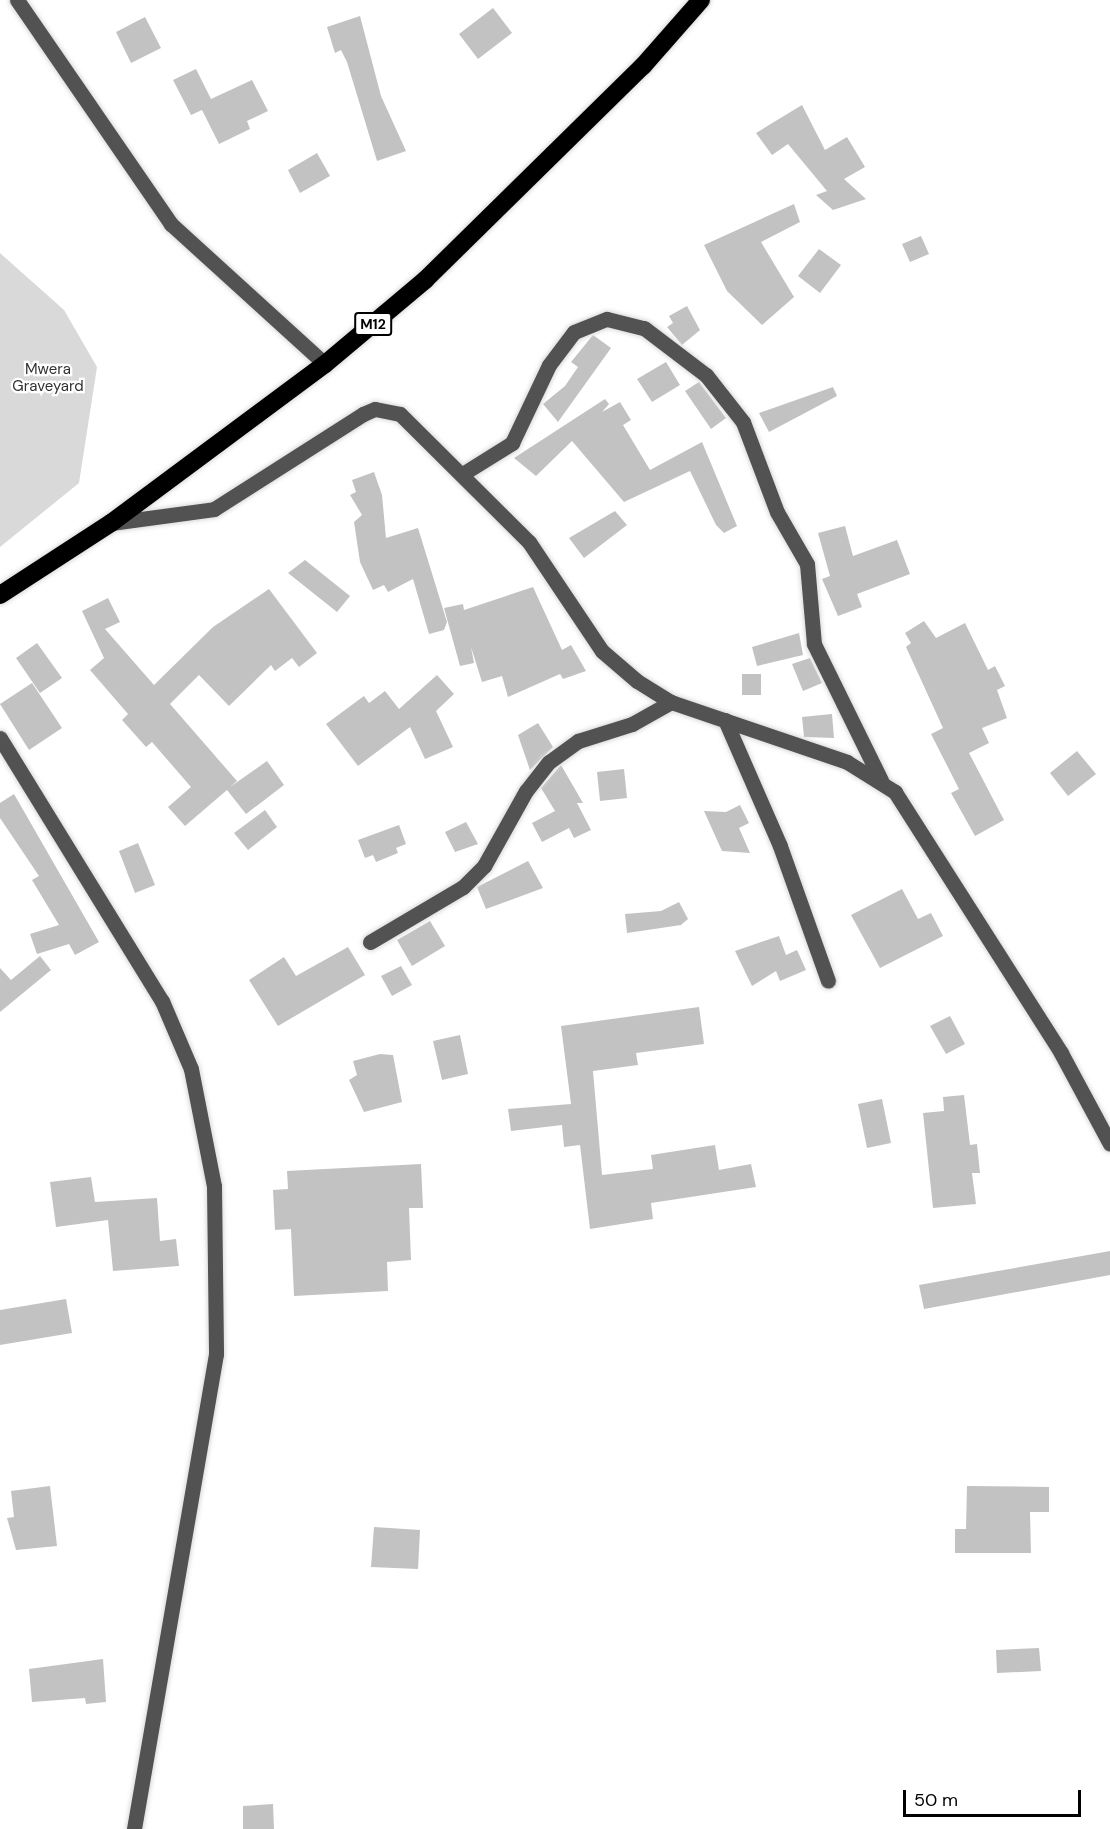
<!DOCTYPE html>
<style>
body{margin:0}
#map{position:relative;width:1110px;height:1829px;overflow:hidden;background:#fff;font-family:"DM Sans",sans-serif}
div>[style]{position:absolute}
.green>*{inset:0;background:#d9d9d9}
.building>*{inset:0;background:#c2c2c2}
.roads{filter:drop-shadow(0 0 2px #dbdbdb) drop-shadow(0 0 2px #dbdbdb)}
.minor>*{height:15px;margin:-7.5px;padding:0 7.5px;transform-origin:7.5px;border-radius:7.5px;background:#525252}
.highway>*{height:18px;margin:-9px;padding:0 9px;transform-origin:9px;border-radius:9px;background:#000}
span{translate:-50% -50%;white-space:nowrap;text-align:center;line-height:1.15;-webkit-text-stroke:4.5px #fff;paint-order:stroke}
.shield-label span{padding:2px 4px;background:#fff;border:2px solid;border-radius:4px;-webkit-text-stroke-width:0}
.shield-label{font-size:14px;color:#000;font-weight:700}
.park-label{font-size:15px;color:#303030}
.scale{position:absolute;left:903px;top:1790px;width:178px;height:27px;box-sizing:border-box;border:3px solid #000;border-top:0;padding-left:8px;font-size:18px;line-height:21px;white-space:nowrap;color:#000;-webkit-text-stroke:4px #fff;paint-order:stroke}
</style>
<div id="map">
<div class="green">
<div style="clip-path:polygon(0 253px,64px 310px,97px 367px,79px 483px,0 547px)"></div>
</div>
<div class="building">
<div style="clip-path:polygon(493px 8px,512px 33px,478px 59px,459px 34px)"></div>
<div style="clip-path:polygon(360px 16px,381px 96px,406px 151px,377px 161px,347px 62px,341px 50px,335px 53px,327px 27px)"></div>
<div style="clip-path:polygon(145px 17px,161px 48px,131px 63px,116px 32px)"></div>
<div style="clip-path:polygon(196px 69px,211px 99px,252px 80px,268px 111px,247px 121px,250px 129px,219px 144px,202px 110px,191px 115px,173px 80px)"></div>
<div style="clip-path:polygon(802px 105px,825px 150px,847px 137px,865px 167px,844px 179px,866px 199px,833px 210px,816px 195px,827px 191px,788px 144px,772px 155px,756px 133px)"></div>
<div style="clip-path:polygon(317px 153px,330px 176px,300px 193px,288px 170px)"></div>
<div style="clip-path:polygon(794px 204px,800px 222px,761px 242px,794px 297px,762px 325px,727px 291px,704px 245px)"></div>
<div style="clip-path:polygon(921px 236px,929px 254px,910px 262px,902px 244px)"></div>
<div style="clip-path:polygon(819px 249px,841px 265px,820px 293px,798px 276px)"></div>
<div style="clip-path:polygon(687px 306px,700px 330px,682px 345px,667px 327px,673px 323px,669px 316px)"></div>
<div style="clip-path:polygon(593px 335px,611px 348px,558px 422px,543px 404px,565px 386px,578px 367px,571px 362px)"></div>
<div style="clip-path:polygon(666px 362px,680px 385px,652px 402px,637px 379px)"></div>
<div style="clip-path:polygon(699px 382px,726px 418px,711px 429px,685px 391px)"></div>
<div style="clip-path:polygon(833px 387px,837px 396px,769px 432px,759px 413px)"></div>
<div style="clip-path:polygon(605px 399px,609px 404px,602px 412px,620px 402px,631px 420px,623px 425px,650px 470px,702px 442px,737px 526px,724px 533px,716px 525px,690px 471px,624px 502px,572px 441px,536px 476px,514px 458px)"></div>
<div style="clip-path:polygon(374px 472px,382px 495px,386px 538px,418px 528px,447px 622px,444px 630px,429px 634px,413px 579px,388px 592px,384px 585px,373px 590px,360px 562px,354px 522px,362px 515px,350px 495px,356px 492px,352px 480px)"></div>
<div style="clip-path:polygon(615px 511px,627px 525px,584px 558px,569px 538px)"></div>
<div style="clip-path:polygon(845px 526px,853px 556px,897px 540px,910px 574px,857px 594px,862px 607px,838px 616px,822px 579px,830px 576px,818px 533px)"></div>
<div style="clip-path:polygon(305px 560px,350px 596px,337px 612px,288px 573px)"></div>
<div style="clip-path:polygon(533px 587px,562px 650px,571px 645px,586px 671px,563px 679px,560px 674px,508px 697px,502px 676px,482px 682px,471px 647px,474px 663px,460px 666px,444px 608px,463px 604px,464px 610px)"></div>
<div style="clip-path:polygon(269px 589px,317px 653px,299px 667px,292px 658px,275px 671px,271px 665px,229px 706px,199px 675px,170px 704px,237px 781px,230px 787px,267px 761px,284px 785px,246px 814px,227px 790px,185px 826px,168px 807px,191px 787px,152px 742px,146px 747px,122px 720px,128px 714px,90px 670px,104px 658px,82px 611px,108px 598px,120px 622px,105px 629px,154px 685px,213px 627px)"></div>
<div style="clip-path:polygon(924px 621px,936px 638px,965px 623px,988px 670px,995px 666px,1005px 686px,997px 690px,1007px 718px,982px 728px,989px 743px,969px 753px,1004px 820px,975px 836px,951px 793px,959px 789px,931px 734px,943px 728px,906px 647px,911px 643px,905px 633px)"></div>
<div style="clip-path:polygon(799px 633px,803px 655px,757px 666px,752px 647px)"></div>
<div style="clip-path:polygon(37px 643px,62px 678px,40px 693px,16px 658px)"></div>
<div style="clip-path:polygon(810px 658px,822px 683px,803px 691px,792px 664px)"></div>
<div style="clip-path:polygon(742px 674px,761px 674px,761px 695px,742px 695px)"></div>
<div style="clip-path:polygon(437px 675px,454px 694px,436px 711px,453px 747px,425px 759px,410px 727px,358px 766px,326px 724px,364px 696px,369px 703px,385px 691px,399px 709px)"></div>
<div style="clip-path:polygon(32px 683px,62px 728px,29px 750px,0 704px)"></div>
<div style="clip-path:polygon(832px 714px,834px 738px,804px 737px,802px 717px)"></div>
<div style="clip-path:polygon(538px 723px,553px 747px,530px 770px,518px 735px)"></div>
<div style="clip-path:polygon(1077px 751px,1096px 774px,1068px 796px,1050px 773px)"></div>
<div style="clip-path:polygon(561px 765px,583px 803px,577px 803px,591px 830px,574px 838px,569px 828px,542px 842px,532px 823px,555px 811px,541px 788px)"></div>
<div style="clip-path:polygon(624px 769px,627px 798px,600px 801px,597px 772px)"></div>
<div style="clip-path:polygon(14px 794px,99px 942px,75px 955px,69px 944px,37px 954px,30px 934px,59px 925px,32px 880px,39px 876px,0 818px,0 803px)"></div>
<div style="clip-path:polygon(740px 805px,749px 823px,739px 828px,750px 853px,722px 851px,704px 811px,726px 812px)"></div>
<div style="clip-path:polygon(265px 810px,277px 827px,248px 850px,234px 833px)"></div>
<div style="clip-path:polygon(466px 822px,478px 844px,455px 852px,445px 832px)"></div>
<div style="clip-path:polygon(399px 825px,406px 844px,396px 848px,398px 853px,376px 862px,373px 855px,365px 858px,358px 840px)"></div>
<div style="clip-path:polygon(138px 843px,155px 885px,135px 893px,119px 851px)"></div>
<div style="clip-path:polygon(528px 861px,543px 888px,486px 909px,477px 887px)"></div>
<div style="clip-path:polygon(902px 889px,918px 919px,931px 913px,943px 936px,880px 968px,851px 915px)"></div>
<div style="clip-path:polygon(679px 902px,688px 919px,681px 925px,627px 933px,625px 914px,661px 911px)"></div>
<div style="clip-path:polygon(430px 921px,445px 946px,412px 966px,397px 940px)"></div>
<div style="clip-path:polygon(779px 936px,786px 955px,797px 950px,806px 970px,780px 981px,776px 971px,752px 986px,735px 951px)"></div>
<div style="clip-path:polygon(348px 947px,365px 975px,278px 1026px,249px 980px,284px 957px,296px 976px)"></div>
<div style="clip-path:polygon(40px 956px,51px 970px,0 1012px,0 968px,11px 980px)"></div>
<div style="clip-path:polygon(401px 966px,412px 985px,392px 996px,381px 976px)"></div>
<div style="clip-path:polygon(699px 1007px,704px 1044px,636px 1053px,638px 1065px,593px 1071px,602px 1175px,653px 1169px,651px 1155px,715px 1145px,719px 1170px,751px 1164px,756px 1187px,651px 1203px,653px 1219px,590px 1229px,580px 1145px,564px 1147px,562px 1125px,511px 1131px,508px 1109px,571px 1104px,561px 1026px)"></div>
<div style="clip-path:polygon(950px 1016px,965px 1044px,946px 1054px,930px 1026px)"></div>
<div style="clip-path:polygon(460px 1035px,468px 1074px,442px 1080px,433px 1041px)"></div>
<div style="clip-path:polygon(380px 1054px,393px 1055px,402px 1102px,364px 1112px,349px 1080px,357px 1075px,353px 1061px)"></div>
<div style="clip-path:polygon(964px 1095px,970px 1145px,977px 1144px,980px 1173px,972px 1173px,976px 1204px,933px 1208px,923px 1113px,944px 1111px,943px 1097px)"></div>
<div style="clip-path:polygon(882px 1099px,891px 1143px,867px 1148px,858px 1104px)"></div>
<div style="clip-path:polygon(421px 1164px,423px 1208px,409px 1208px,411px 1260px,387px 1262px,388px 1291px,294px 1296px,291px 1229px,275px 1230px,273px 1190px,288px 1189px,287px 1171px)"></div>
<div style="clip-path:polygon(91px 1177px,95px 1202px,157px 1198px,160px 1241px,176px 1239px,179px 1266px,113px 1271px,108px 1220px,56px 1227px,50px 1182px)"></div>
<div style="clip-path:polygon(1110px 1251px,1110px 1275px,924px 1309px,919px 1285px)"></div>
<div style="clip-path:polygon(66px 1299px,72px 1333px,0 1345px,0 1310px)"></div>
<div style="clip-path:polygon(50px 1486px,57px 1546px,16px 1550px,7px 1518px,14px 1517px,11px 1491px)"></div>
<div style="clip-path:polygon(967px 1486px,1049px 1487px,1049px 1512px,1030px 1512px,1031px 1553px,955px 1553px,955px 1529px,966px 1529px)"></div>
<div style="clip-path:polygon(374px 1527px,420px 1530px,418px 1569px,371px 1567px)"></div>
<div style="clip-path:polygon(1039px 1648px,1041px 1671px,997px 1673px,996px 1650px)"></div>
<div style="clip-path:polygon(103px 1659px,106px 1702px,86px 1704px,85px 1698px,32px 1702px,29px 1669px)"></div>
<div style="clip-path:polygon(273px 1804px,274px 1829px,243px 1829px,243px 1806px)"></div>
</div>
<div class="roads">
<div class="minor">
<div style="left:17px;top:0;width:272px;rotate:55.5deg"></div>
<div style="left:171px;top:224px;width:208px;rotate:42.3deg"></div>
<div style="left:464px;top:473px;width:57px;rotate:-32deg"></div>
<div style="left:512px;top:443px;width:86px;rotate:-64.6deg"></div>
<div style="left:549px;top:365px;width:41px;rotate:-52.9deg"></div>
<div style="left:574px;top:332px;width:35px;rotate:-22deg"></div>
<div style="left:607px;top:319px;width:38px;rotate:14deg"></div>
<div style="left:644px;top:328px;width:78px;rotate:37.2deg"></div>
<div style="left:706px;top:375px;width:60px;rotate:51.8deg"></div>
<div style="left:743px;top:422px;width:96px;rotate:69.3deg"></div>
<div style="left:777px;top:512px;width:60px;rotate:60deg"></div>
<div style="left:807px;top:564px;width:80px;rotate:85deg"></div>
<div style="left:814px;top:644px;width:152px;rotate:63.8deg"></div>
<div style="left:111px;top:523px;width:104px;rotate:-7.7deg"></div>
<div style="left:214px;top:509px;width:177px;rotate:-32.5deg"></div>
<div style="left:363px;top:414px;width:13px;rotate:-23deg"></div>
<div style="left:375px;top:409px;width:25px;rotate:11deg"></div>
<div style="left:400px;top:414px;width:182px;rotate:44.8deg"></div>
<div style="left:529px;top:542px;width:131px;rotate:56.2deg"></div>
<div style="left:602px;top:651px;width:46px;rotate:40.6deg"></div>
<div style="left:637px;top:681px;width:40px;rotate:32deg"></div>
<div style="left:671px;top:702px;width:186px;rotate:18.8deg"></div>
<div style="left:847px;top:762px;width:57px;rotate:32deg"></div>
<div style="left:895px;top:792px;width:309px;rotate:57.5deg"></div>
<div style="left:1061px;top:1053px;width:103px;rotate:61.7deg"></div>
<div style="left:725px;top:720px;width:137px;rotate:66.4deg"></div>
<div style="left:780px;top:846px;width:143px;rotate:70.4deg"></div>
<div style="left:0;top:738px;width:309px;rotate:58.4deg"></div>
<div style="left:162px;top:1001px;width:74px;rotate:66.9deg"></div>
<div style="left:191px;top:1069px;width:119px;rotate:78.9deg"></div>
<div style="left:214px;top:1186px;width:168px;rotate:89.3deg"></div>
<div style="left:216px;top:1354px;width:482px;rotate:99.8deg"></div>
<div style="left:370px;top:942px;width:108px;rotate:-30.6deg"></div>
<div style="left:463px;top:887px;width:30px;rotate:-45deg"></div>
<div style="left:484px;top:866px;width:86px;rotate:-60.8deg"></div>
<div style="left:526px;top:791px;width:37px;rotate:-52deg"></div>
<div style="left:549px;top:762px;width:36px;rotate:-36deg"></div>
<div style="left:578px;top:741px;width:57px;rotate:-17.5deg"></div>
<div style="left:632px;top:724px;width:45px;rotate:-29.4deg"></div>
</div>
<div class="highway">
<div style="left:0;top:595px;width:132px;rotate:-33deg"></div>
<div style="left:111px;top:523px;width:267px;rotate:-36.6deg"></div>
<div style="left:325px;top:364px;width:131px;rotate:-40deg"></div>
<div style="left:425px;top:280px;width:305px;rotate:-44.5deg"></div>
<div style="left:643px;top:66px;width:88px;rotate:-48.7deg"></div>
</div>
</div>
<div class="shield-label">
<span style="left:373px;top:324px">M12</span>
</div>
<div class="park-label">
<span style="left:48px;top:378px">Mwera<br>Graveyard</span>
</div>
<div class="scale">50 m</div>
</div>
